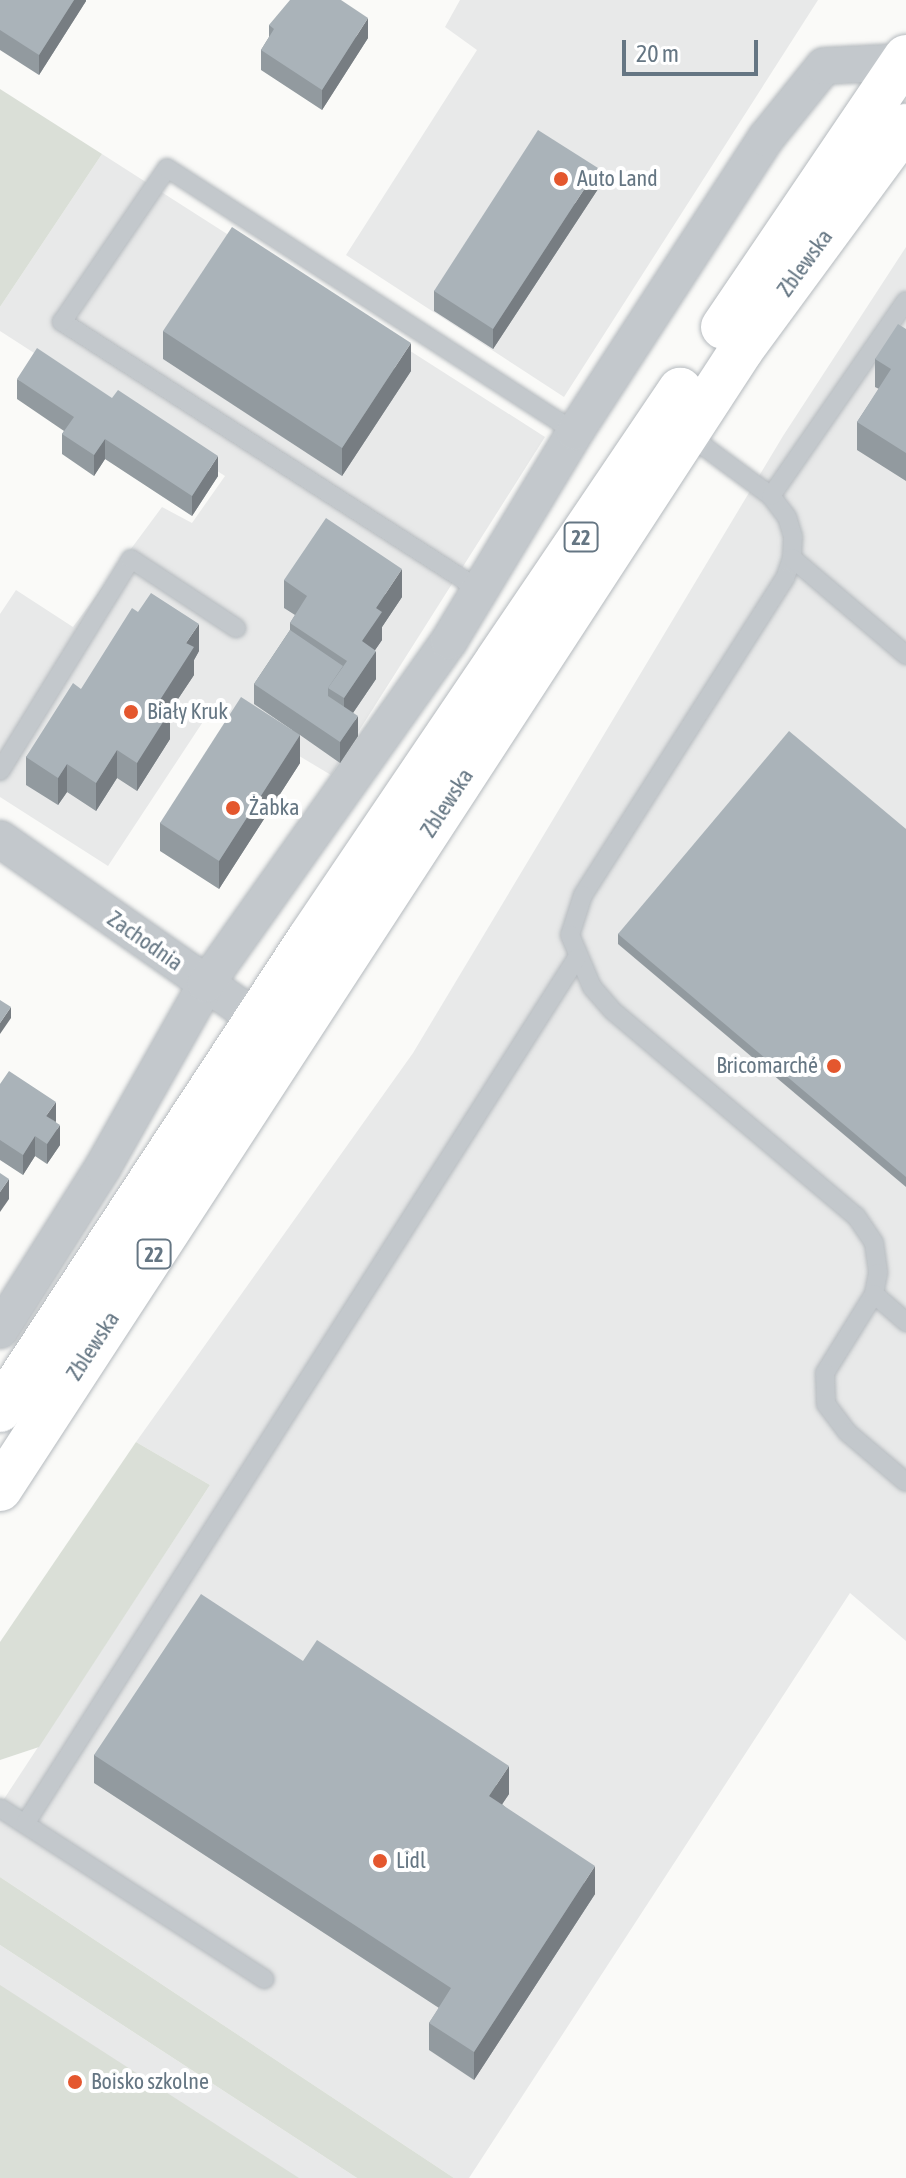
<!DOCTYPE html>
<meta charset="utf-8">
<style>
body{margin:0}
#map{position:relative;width:906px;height:2178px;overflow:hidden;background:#fafaf8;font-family:"Asap Condensed",sans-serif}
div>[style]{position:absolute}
.built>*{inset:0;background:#e8e9e9}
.green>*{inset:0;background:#dadfd7}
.roads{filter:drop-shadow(0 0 2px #b5babe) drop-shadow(0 0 2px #b5babe)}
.service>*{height:18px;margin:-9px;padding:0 9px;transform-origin:9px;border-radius:9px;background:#c3c8cc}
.minor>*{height:36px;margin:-18px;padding:0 18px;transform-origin:18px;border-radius:18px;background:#c3c8cc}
.primary>*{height:44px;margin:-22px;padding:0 22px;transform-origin:22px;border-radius:22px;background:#fff}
.wall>*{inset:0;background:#929a9f}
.shaded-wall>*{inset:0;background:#777d82}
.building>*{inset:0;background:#aab3b9}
.dots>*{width:22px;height:22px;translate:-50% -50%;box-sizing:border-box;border:4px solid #fff;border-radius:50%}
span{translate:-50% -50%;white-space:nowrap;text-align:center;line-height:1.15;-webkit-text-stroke:8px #fff;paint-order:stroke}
.shield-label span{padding:2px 6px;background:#fff;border:2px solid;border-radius:6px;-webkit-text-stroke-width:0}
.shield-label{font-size:20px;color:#657683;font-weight:700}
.poi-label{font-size:22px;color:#657683}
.left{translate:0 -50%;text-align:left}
.right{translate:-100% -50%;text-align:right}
.street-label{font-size:22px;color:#657683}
.scale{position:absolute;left:622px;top:40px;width:136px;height:36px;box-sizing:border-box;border:4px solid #657683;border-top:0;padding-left:10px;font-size:24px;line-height:28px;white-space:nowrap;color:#657683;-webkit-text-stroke:6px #fff;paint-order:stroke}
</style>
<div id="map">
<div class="built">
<div style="clip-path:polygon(460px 0,818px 0,564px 397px,346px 255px,477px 50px,445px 27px)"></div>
<div style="clip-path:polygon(102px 154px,545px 437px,331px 775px,214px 705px,108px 866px,0 797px,0 614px,16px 590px,73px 627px,162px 507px,192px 523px,225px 476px,0 331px,0 307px)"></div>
<div style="clip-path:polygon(906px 247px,906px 1641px,850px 1593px,469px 2178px,454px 2178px,0 1877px,0 1805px,210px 1485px,136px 1442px,413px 1053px,783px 436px)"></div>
<div style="clip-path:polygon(0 1945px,357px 2178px,0 2178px)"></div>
</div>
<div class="green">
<div style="clip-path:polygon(0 89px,102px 154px,0 307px)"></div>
<div style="clip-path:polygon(136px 1442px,210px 1485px,39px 1747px,0 1760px,0 1642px)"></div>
<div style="clip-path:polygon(0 1877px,454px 2178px,357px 2178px,0 1945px)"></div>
<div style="clip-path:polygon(0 1985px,299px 2178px,0 2178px)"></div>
</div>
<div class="roads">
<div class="service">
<div style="left:687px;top:434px;width:104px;rotate:36.4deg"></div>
<div style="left:771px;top:496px;width:26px;rotate:53deg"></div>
<div style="left:787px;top:517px;width:21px;rotate:73deg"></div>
<div style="left:793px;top:537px;width:21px;rotate:93deg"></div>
<div style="left:792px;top:558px;width:21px;rotate:109deg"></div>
<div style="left:785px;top:578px;width:376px;rotate:122.5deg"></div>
<div style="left:583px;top:895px;width:42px;rotate:108deg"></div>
<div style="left:570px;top:935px;width:56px;rotate:67.1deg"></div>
<div style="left:592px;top:987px;width:32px;rotate:49deg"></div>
<div style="left:613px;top:1011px;width:318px;rotate:40.2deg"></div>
<div style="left:856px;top:1216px;width:32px;rotate:56deg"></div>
<div style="left:874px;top:1243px;width:30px;rotate:82deg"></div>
<div style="left:878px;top:1273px;width:21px;rotate:101deg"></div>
<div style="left:874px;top:1294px;width:93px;rotate:121.8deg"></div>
<div style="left:825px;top:1373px;width:31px;rotate:88deg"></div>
<div style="left:826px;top:1404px;width:35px;rotate:53deg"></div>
<div style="left:847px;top:1432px;width:77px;rotate:40.3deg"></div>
<div style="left:771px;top:496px;width:237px;rotate:-55.3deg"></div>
<div style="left:792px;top:558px;width:150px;rotate:40.4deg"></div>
<div style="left:480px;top:590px;width:497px;rotate:-147.3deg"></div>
<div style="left:62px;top:322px;width:186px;rotate:-55.7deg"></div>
<div style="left:167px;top:168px;width:486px;rotate:32.9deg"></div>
<div style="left:0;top:771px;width:249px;rotate:-58.3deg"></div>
<div style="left:131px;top:559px;width:126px;rotate:33.3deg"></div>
<div style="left:874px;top:1294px;width:43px;rotate:41.2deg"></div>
<div style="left:0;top:1808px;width:315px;rotate:32.9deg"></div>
<div style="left:25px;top:1824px;width:1027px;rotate:-57.49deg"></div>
</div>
<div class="minor">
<div style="left:0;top:839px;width:338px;rotate:35deg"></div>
<div style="left:0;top:1330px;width:193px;rotate:-57.7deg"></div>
<div style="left:103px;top:1167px;width:210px;rotate:-60.6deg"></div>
<div style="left:206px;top:984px;width:420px;rotate:-54.7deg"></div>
<div style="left:449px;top:641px;width:244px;rotate:-58.9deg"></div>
<div style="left:575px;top:432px;width:351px;rotate:-57deg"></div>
<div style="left:766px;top:138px;width:92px;rotate:-51.1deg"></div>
<div style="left:824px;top:66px;width:78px;rotate:-2.9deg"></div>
</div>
<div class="primary">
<div style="left:723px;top:327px;width:326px;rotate:-55.9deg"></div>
<div style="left:0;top:1410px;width:563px;rotate:-56.73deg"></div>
<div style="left:309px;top:939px;width:663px;rotate:-55.95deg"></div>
<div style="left:0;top:1489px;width:1360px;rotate:-56.94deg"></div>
<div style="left:742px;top:349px;width:277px;rotate:-53.7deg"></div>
</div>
</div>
<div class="wall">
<div style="clip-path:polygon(0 0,86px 0,86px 1px,39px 75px,0 50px)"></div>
<div style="clip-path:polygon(269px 25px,368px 38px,322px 110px,261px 70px,261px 50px,269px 37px)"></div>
<div style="clip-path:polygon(598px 189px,493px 349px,434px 311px,434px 291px)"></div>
<div style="clip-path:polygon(906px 329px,906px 481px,857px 450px,857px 422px,879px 389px,875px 387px,875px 359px)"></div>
<div style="clip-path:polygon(163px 331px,411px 371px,342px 476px,163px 359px)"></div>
<div style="clip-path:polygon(17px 379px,218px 476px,192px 516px,105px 459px,94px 476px,62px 454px,62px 434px,64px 431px,17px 399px)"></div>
<div style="clip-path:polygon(284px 580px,402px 597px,382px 627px,382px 640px,375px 650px,376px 679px,353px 713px,358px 736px,340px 763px,300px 735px,300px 763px,219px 889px,160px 851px,160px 823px,292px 730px,254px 704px,254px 684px,290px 630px,290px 623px,295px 615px,284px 608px)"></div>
<div style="clip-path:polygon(199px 651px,194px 660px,194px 675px,170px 711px,170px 739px,137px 791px,117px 778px,96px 811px,67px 792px,58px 805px,26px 785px,26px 757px,81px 689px)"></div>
<div style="clip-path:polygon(906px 829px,906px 1187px,618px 944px,618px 934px)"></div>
<div style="clip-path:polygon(0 1084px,56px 1122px,60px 1145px,47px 1164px,35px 1156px,23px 1175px,0 1160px)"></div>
<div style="clip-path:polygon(303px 1661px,509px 1794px,502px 1804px,595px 1894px,474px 2080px,429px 2050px,429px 2023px,439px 2008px,94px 1783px,94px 1755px)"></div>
</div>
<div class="shaded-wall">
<div style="clip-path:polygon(74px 0,86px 0,86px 1px,39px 75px,39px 55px)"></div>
<div style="clip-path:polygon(368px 18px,368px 38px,322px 110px,322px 90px)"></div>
<div style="clip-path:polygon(598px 168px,598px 189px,493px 349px,493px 329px)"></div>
<div style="clip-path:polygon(411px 343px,411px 371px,342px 476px,342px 448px)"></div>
<div style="clip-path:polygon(105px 439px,105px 459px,94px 476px,94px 455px)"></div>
<div style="clip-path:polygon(218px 456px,218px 476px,192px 516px,192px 496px)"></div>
<div style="clip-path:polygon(402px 569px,402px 597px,382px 627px,382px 640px,362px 669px,362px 641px,376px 608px)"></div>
<div style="clip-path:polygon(199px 624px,199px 651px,194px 660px,194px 675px,170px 711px,170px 739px,137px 791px,137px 763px,158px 703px,186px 643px)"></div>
<div style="clip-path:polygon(376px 651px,376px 679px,344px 726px,344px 698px)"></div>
<div style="clip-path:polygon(358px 716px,358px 736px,340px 763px,340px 742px)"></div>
<div style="clip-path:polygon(300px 735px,300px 763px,219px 889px,219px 861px)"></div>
<div style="clip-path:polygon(117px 750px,117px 778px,96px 811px,96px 783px)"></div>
<div style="clip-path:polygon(67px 764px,67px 792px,58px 805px,58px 778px)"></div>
<div style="clip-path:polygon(11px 1007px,11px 1018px,0 1034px,0 1023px)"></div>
<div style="clip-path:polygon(56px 1102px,56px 1122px,46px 1116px)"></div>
<div style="clip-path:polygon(60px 1125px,60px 1145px,47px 1164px,47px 1144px)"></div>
<div style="clip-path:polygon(35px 1136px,35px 1156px,23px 1175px,23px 1155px)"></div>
<div style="clip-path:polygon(9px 1179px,9px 1199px,0 1212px,0 1192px)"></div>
<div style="clip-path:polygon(509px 1766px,509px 1794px,489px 1824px,489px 1796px)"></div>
<div style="clip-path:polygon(595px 1866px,595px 1894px,474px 2080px,474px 2052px)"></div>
</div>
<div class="building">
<div style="clip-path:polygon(0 0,74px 0,39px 55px,0 30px)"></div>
<div style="clip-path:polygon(290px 0,341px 0,368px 18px,322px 90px,261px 50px,274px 29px,269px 25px)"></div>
<div style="clip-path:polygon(538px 130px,598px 168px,493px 329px,434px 291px)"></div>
<div style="clip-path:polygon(232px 227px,411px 343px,342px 448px,163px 331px)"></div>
<div style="clip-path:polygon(898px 324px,906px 329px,906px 453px,857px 422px,891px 369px,875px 359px)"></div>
<div style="clip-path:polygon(37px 348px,112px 398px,118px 390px,218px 456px,192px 496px,105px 439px,94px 455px,62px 434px,74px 417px,17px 379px)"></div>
<div style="clip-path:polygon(326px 518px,402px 569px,376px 608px,382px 612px,362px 641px,376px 651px,344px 698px,328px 688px,347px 661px,290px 623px,307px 596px,284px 580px)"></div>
<div style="clip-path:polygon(151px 593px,199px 624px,186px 643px,194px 647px,158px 703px,170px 711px,137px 763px,117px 750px,96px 783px,67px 764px,58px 778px,26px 757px,73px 683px,81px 689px,132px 608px,138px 612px)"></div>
<div style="clip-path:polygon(290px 630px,343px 666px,328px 688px,328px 696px,358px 716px,340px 742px,254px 684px)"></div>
<div style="clip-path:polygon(241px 697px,300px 735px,219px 861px,160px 823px)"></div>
<div style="clip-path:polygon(789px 731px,906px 829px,906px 1177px,618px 934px)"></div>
<div style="clip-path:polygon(0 1000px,11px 1007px,0 1023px)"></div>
<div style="clip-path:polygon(9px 1071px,56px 1102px,46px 1116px,60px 1125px,47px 1144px,35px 1136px,23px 1155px,0 1140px,0 1084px)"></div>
<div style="clip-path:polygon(0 1173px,9px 1179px,0 1192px)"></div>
<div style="clip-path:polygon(201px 1594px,303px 1661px,317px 1640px,509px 1766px,489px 1796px,595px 1866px,474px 2052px,429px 2023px,451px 1988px,94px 1755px)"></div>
</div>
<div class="dots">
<div style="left:561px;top:179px;background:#e4572e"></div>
<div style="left:131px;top:712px;background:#e4572e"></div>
<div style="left:233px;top:808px;background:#e4572e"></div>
<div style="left:834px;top:1066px;background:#e4572e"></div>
<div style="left:380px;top:1861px;background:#e4572e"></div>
<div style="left:75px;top:2082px;background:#e4572e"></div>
</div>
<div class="shield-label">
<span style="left:581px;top:537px">22</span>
<span style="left:154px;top:1254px">22</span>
</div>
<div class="poi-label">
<span class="left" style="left:577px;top:179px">Auto Land</span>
<span class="left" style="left:147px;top:712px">Biały Kruk</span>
<span class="left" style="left:249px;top:808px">Żabka</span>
<span class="right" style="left:818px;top:1066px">Bricomarché</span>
<span class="left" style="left:396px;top:1861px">Lidl</span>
<span class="left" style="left:91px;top:2082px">Boisko szkolne</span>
</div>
<div class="street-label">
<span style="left:805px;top:263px;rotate:-54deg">Zblewska</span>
<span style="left:447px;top:803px;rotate:-57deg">Zblewska</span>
<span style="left:145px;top:941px;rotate:35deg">Zachodnia</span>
<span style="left:93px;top:1346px;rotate:-57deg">Zblewska</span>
</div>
<div class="scale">20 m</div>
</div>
